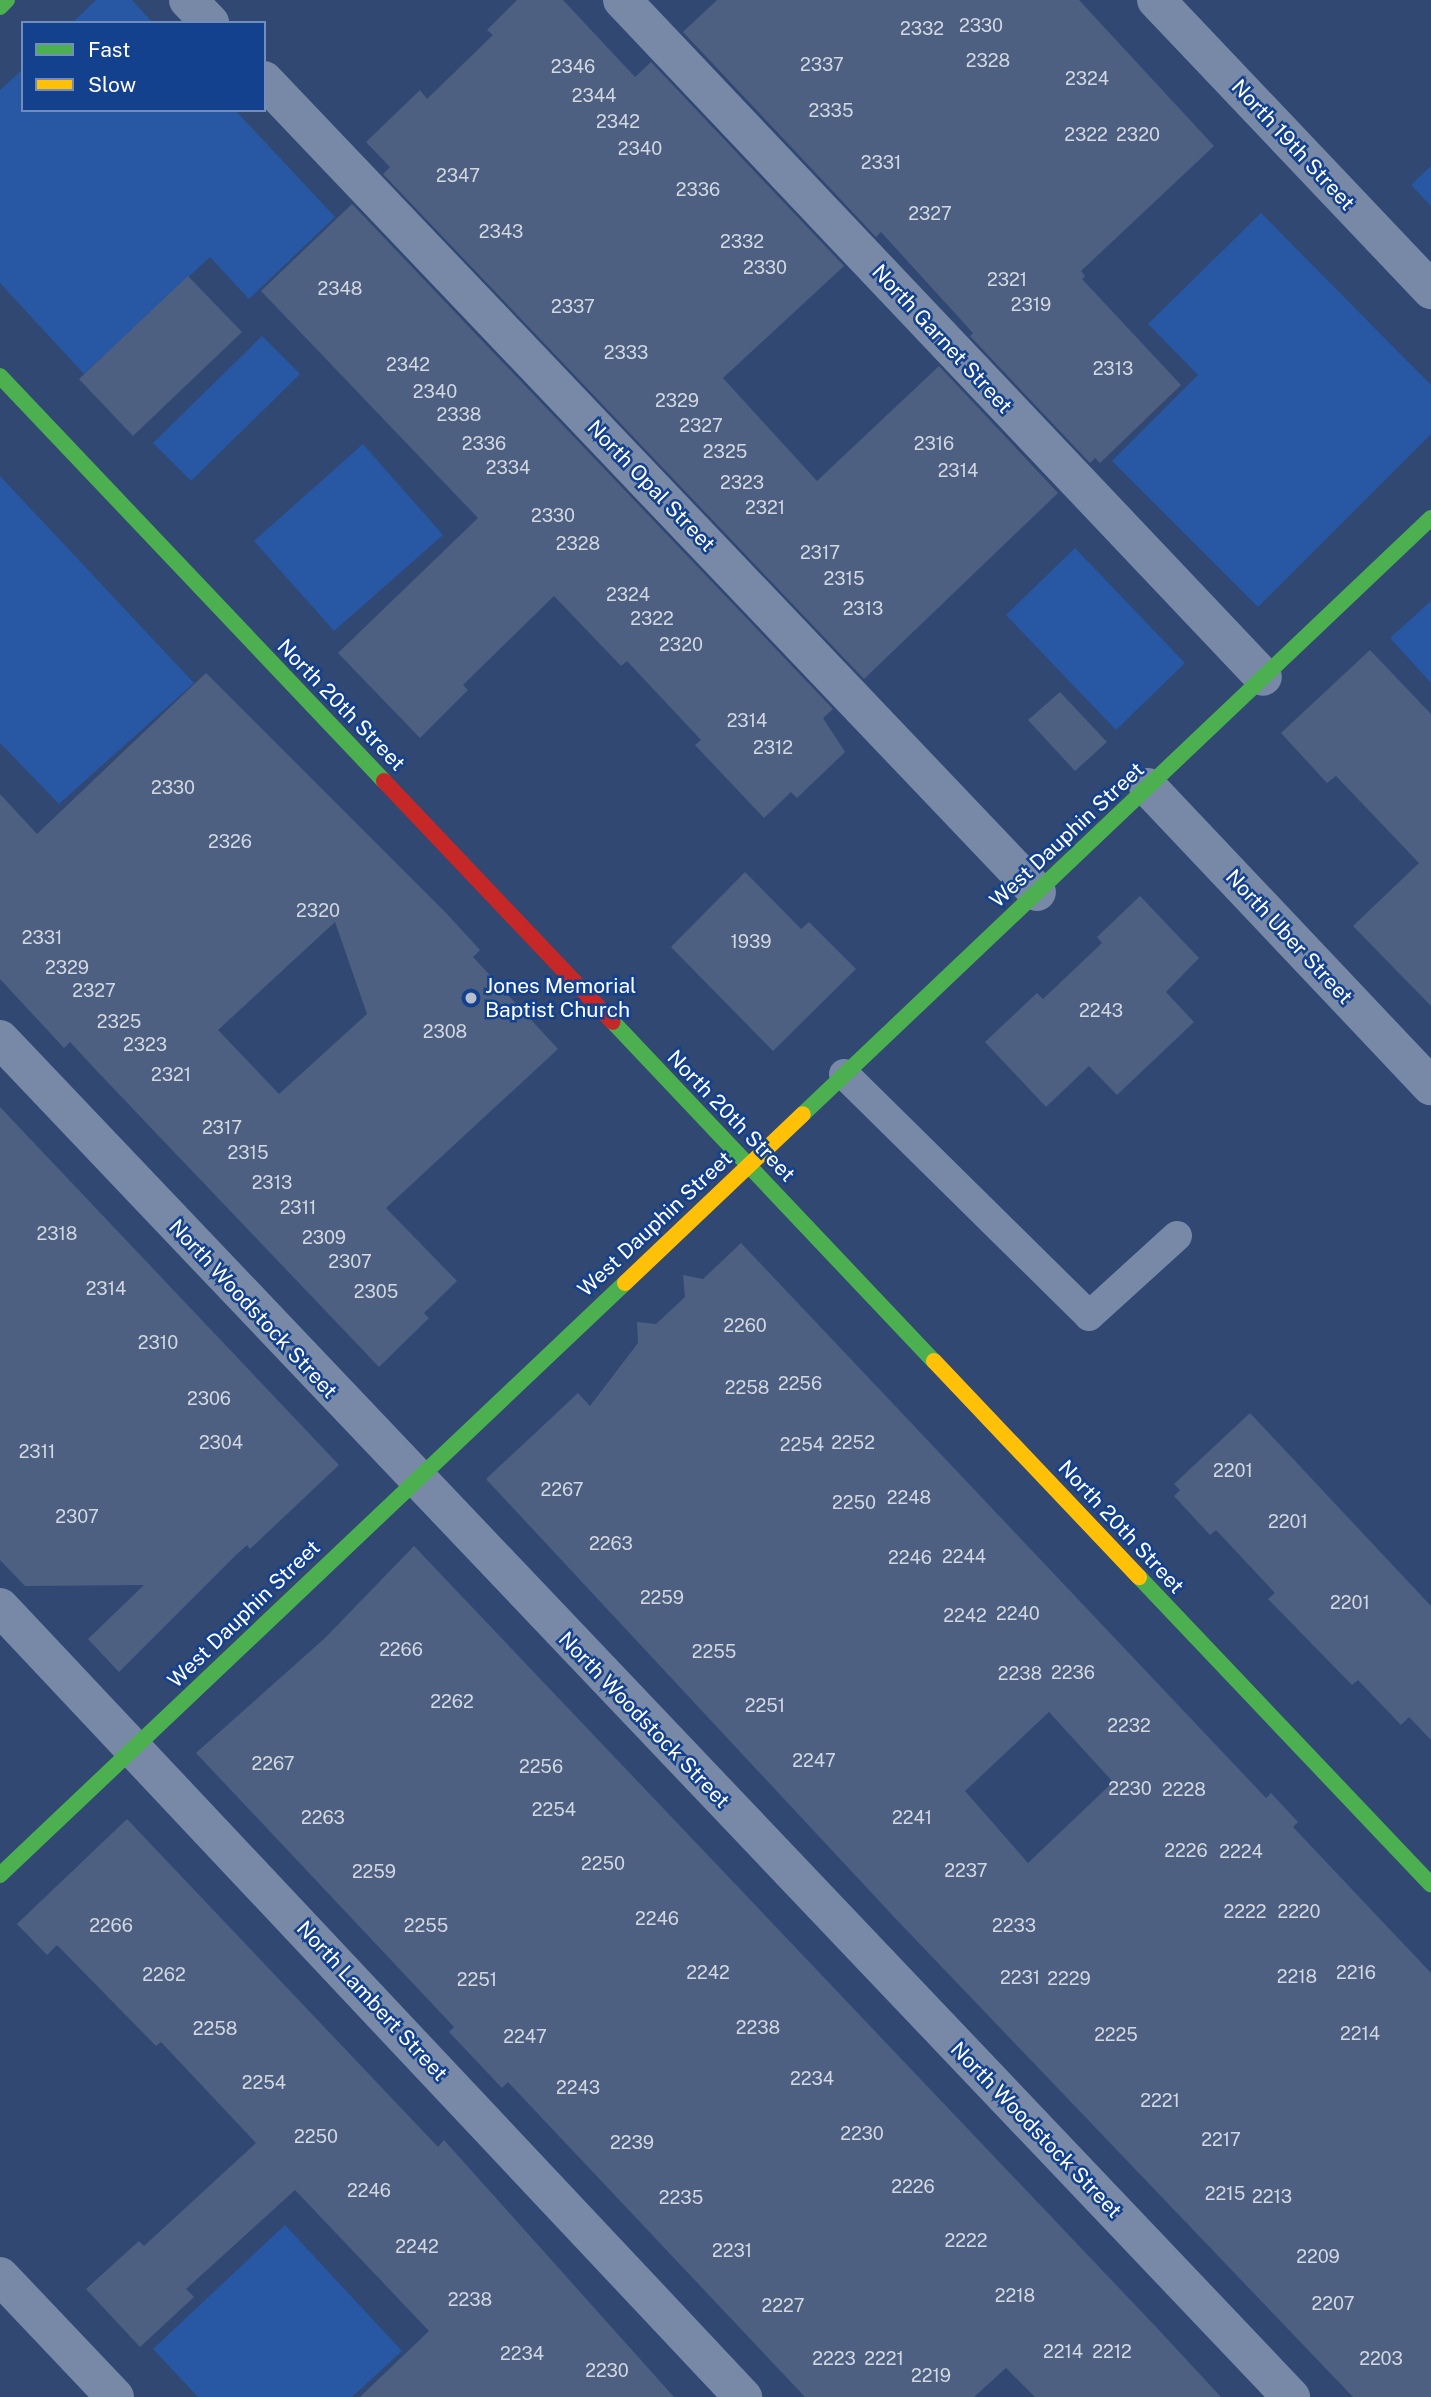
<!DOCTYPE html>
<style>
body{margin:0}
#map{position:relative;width:1431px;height:2397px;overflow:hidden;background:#304872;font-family:"Public Sans",sans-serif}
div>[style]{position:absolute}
.green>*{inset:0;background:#2857a4}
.building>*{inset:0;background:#4d6082}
.lane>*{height:30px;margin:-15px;padding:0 15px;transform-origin:15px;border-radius:15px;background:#7789a6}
.street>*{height:38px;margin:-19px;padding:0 19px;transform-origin:19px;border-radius:19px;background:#7789a6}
.fast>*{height:16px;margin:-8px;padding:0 8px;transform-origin:8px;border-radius:8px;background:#4caf50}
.slow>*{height:16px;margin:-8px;padding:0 8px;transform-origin:8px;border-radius:8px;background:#ffc107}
.jam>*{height:16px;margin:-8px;padding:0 8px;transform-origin:8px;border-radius:8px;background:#c62828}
.dots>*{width:19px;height:19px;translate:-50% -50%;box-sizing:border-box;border:4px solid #14418e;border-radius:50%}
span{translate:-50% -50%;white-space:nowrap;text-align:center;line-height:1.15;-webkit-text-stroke:5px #14418e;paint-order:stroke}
.number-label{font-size:18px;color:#d2d7e0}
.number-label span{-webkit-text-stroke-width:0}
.street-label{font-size:21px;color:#fff}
.poi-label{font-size:21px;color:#fff}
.left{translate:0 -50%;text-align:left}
.legend{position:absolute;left:21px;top:21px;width:245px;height:91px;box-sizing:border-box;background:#14418e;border:2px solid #728dbb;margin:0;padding:9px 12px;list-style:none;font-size:21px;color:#fff}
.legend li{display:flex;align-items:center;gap:14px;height:35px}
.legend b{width:35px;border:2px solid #728dbb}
</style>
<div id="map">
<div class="green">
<div style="clip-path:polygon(96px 0,132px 0,153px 23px,72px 23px)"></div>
<div style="clip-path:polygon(23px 69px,23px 110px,235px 110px,335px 217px,249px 299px,210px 257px,84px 374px,0 283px,0 90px)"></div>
<div style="clip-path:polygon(1431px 166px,1431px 206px,1411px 185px)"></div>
<div style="clip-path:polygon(1261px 213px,1431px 385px,1431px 434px,1258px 607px,1112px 461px,1198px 375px,1148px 324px)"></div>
<div style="clip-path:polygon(262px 336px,300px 374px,191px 481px,153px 443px)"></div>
<div style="clip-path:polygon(363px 444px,443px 535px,334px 631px,254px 541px)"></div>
<div style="clip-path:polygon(0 476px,194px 683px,59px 804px,0 743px)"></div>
<div style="clip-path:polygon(1075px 548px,1185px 663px,1116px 730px,1006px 615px)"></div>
<div style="clip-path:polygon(1431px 601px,1431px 683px,1390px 638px)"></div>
<div style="clip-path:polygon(285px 2225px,402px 2351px,352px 2397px,198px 2397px,153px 2349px)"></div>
</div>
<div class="building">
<div style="clip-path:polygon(517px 0,563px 0,635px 77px,651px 62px,844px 266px,723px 378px,817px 481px,939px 366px,1058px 493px,864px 679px,383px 174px,390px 167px,366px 142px,420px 90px,427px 99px,493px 35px,487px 30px)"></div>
<div style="clip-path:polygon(717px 0,1079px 0,1214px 146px,1081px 271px,1085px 276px,1082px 279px,1181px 385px,1100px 463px,1095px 458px,1090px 463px,970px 336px,973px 333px,881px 232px,876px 237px,683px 32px)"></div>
<div style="clip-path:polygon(352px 204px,833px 709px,823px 718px,845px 752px,797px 798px,791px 792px,764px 818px,695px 745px,701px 740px,627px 661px,621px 666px,554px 596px,463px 685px,468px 690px,420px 738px,338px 653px,478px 518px,261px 291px)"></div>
<div style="clip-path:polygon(188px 276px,242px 332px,133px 436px,79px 379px)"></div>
<div style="clip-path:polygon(1370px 650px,1431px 714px,1431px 1006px,1353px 926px,1419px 863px,1336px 776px,1327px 783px,1281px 733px)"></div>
<div style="clip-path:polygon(evenodd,206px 673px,447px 914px,480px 950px,473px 957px,558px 1049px,386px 1208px,457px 1281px,424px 1313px,429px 1318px,379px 1367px,95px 1069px,70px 1042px,64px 1048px,0 979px,0 794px,37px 834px,206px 673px,335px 922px,367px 1014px,279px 1094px,218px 1030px,335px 922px)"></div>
<div style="clip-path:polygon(1060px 692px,1107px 742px,1075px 771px,1028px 720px)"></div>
<div style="clip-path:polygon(745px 872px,801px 929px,809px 922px,856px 969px,773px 1051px,671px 947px)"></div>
<div style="clip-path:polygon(1140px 896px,1199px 958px,1166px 992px,1194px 1022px,1117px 1095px,1089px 1066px,1046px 1107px,985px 1042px,1037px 993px,1043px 999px,1102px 943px,1097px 937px)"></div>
<div style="clip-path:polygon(0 1107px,339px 1465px,250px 1549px,247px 1545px,237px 1554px,119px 1672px,88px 1639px,144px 1585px,25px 1586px,0 1560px)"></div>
<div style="clip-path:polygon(evenodd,741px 1243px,1266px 1798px,1271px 1793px,1298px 1822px,1293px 1827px,1431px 1973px,1431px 2397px,1353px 2397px,895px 1918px,486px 1479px,578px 1393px,590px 1406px,638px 1343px,637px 1322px,656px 1324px,685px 1297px,683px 1275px,703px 1279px,741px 1243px,1049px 1712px,1113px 1782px,1028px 1863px,965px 1791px,1049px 1712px)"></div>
<div style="clip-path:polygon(1250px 1413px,1431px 1606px,1431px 1740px,1409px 1717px,1401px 1725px,1358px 1680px,1352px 1685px,1268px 1599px,1275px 1593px,1216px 1530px,1210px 1535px,1174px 1496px,1180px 1490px,1174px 1484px)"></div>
<div style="clip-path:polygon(414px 1546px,1157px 2328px,1221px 2397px,1035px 2397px,1006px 2368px,974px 2397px,805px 2397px,508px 2082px,502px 2088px,449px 2032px,454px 2027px,196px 1753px,325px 1638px)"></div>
<div style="clip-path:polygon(127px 1819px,438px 2147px,444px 2140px,674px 2397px,360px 2397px,429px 2331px,295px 2190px,186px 2289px,194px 2297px,140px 2347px,86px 2289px,139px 2241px,144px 2246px,256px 2143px,161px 2042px,156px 2046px,57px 1945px,47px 1955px,17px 1924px)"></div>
</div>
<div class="lane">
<div style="left:844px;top:1074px;width:344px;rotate:44.6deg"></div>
<div style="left:1089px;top:1316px;width:119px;rotate:-42.3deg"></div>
</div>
<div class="street">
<div style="left:188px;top:0;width:32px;rotate:46deg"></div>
<div style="left:622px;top:0;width:932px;rotate:46.56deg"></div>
<div style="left:1156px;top:0;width:400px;rotate:46.5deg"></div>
<div style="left:264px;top:80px;width:1121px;rotate:46.41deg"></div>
<div style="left:1148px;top:787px;width:412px;rotate:46.6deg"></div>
<div style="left:0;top:1039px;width:1874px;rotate:46.45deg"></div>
<div style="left:0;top:1607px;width:1085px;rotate:46.76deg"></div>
<div style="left:0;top:2276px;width:167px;rotate:46.5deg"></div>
</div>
<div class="fast">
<div style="left:0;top:7px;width:10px;rotate:-45deg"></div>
<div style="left:0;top:376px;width:558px;rotate:46.52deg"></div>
<div style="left:613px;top:1022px;width:467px;rotate:46.6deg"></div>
<div style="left:803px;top:1114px;width:866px;rotate:-43.5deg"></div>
<div style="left:1139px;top:1577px;width:424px;rotate:46.5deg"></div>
<div style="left:0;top:1875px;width:861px;rotate:-43.45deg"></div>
</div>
<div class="slow">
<div style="left:625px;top:1283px;width:245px;rotate:-43.5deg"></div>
<div style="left:934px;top:1361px;width:298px;rotate:46.5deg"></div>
</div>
<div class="jam">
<div style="left:384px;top:781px;width:332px;rotate:46.5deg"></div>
</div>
<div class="dots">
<div style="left:471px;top:998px;background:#b7bfce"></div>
</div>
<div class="number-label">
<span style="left:981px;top:26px">2330</span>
<span style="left:922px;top:29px">2332</span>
<span style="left:988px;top:61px">2328</span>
<span style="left:822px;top:65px">2337</span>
<span style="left:573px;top:67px">2346</span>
<span style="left:1087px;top:79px">2324</span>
<span style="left:594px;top:96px">2344</span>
<span style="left:831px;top:111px">2335</span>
<span style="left:618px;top:122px">2342</span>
<span style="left:1086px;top:135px">2322</span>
<span style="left:1138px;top:135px">2320</span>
<span style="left:640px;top:149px">2340</span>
<span style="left:881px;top:163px">2331</span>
<span style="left:458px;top:176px">2347</span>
<span style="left:698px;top:190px">2336</span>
<span style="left:930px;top:214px">2327</span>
<span style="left:501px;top:232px">2343</span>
<span style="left:742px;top:242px">2332</span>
<span style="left:765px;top:268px">2330</span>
<span style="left:1007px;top:280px">2321</span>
<span style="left:340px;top:289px">2348</span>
<span style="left:1031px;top:305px">2319</span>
<span style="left:573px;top:307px">2337</span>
<span style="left:626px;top:353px">2333</span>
<span style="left:408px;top:365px">2342</span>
<span style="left:1113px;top:369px">2313</span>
<span style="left:435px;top:392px">2340</span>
<span style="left:677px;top:401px">2329</span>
<span style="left:459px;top:415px">2338</span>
<span style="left:701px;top:426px">2327</span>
<span style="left:484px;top:444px">2336</span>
<span style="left:934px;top:444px">2316</span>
<span style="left:725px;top:452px">2325</span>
<span style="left:508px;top:468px">2334</span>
<span style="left:958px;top:471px">2314</span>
<span style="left:742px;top:483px">2323</span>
<span style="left:765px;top:508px">2321</span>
<span style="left:553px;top:516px">2330</span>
<span style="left:578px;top:544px">2328</span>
<span style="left:820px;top:553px">2317</span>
<span style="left:844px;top:579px">2315</span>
<span style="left:628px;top:595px">2324</span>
<span style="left:863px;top:609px">2313</span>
<span style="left:652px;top:619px">2322</span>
<span style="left:681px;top:645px">2320</span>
<span style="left:747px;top:721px">2314</span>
<span style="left:773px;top:748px">2312</span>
<span style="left:173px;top:788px">2330</span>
<span style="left:230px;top:842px">2326</span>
<span style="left:318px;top:911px">2320</span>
<span style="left:42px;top:938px">2331</span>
<span style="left:751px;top:942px">1939</span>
<span style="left:67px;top:968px">2329</span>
<span style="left:94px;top:991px">2327</span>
<span style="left:1101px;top:1011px">2243</span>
<span style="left:119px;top:1022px">2325</span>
<span style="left:445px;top:1032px">2308</span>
<span style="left:145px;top:1045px">2323</span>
<span style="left:171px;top:1075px">2321</span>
<span style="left:222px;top:1128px">2317</span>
<span style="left:248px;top:1153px">2315</span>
<span style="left:272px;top:1183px">2313</span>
<span style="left:298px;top:1208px">2311</span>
<span style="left:57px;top:1234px">2318</span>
<span style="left:324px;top:1238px">2309</span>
<span style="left:350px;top:1262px">2307</span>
<span style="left:106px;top:1289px">2314</span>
<span style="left:376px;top:1292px">2305</span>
<span style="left:745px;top:1326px">2260</span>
<span style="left:158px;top:1343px">2310</span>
<span style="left:800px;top:1384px">2256</span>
<span style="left:747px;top:1388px">2258</span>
<span style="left:209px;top:1399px">2306</span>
<span style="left:221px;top:1443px">2304</span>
<span style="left:853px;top:1443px">2252</span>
<span style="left:802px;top:1445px">2254</span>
<span style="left:37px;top:1452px">2311</span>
<span style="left:1233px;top:1471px">2201</span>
<span style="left:562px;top:1490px">2267</span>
<span style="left:909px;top:1498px">2248</span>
<span style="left:854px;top:1503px">2250</span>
<span style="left:77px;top:1517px">2307</span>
<span style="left:1288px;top:1522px">2201</span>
<span style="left:611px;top:1544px">2263</span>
<span style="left:964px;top:1557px">2244</span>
<span style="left:910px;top:1558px">2246</span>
<span style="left:662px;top:1598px">2259</span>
<span style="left:1350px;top:1603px">2201</span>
<span style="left:1018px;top:1614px">2240</span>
<span style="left:965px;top:1616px">2242</span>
<span style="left:401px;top:1650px">2266</span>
<span style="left:714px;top:1652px">2255</span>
<span style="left:1073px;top:1673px">2236</span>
<span style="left:1020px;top:1674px">2238</span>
<span style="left:452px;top:1702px">2262</span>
<span style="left:765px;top:1706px">2251</span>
<span style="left:1129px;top:1726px">2232</span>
<span style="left:814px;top:1761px">2247</span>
<span style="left:273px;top:1764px">2267</span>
<span style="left:541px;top:1767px">2256</span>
<span style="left:1130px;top:1789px">2230</span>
<span style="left:1184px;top:1790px">2228</span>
<span style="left:554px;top:1810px">2254</span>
<span style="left:323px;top:1818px">2263</span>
<span style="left:912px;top:1818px">2241</span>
<span style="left:1186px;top:1851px">2226</span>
<span style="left:1241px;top:1852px">2224</span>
<span style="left:603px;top:1864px">2250</span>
<span style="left:966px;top:1871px">2237</span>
<span style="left:374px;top:1872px">2259</span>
<span style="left:1245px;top:1912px">2222</span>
<span style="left:1299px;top:1912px">2220</span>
<span style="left:657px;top:1919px">2246</span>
<span style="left:111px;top:1926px">2266</span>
<span style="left:426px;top:1926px">2255</span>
<span style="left:1014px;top:1926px">2233</span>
<span style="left:708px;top:1973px">2242</span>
<span style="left:1356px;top:1973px">2216</span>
<span style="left:164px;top:1975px">2262</span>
<span style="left:1297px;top:1977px">2218</span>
<span style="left:1020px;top:1978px">2231</span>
<span style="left:1069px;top:1979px">2229</span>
<span style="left:477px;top:1980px">2251</span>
<span style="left:758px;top:2028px">2238</span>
<span style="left:215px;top:2029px">2258</span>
<span style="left:1360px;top:2034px">2214</span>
<span style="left:1116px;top:2035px">2225</span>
<span style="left:525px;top:2037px">2247</span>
<span style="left:812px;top:2079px">2234</span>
<span style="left:264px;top:2083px">2254</span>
<span style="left:578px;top:2088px">2243</span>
<span style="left:1160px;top:2101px">2221</span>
<span style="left:862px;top:2134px">2230</span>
<span style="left:316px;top:2137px">2250</span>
<span style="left:1221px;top:2140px">2217</span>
<span style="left:632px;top:2143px">2239</span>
<span style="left:913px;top:2187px">2226</span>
<span style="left:369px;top:2191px">2246</span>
<span style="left:1225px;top:2194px">2215</span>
<span style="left:1272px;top:2197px">2213</span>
<span style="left:681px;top:2198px">2235</span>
<span style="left:966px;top:2241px">2222</span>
<span style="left:417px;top:2247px">2242</span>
<span style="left:732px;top:2251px">2231</span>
<span style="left:1318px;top:2257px">2209</span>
<span style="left:1015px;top:2296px">2218</span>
<span style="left:470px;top:2300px">2238</span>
<span style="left:1333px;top:2304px">2207</span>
<span style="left:783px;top:2306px">2227</span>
<span style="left:1063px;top:2352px">2214</span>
<span style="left:1112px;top:2352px">2212</span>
<span style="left:522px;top:2354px">2234</span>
<span style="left:834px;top:2359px">2223</span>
<span style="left:884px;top:2359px">2221</span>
<span style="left:1381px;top:2359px">2203</span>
<span style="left:607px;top:2371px">2230</span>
<span style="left:931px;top:2376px">2219</span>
</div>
<div class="street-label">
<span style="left:1293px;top:145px;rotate:47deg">North 19th Street</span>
<span style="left:942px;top:339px;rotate:47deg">North Garnet Street</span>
<span style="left:651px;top:486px;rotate:46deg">North Opal Street</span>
<span style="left:341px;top:705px;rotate:46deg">North 20th Street</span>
<span style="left:1067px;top:835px;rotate:-43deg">West Dauphin Street</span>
<span style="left:1289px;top:937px;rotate:47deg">North Uber Street</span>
<span style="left:731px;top:1116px;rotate:46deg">North 20th Street</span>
<span style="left:655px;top:1224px;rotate:-43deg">West Dauphin Street</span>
<span style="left:253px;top:1309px;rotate:47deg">North Woodstock Street</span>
<span style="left:1121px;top:1527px;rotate:47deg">North 20th Street</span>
<span style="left:244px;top:1614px;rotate:-44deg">West Dauphin Street</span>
<span style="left:644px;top:1720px;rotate:46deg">North Woodstock Street</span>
<span style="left:372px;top:2001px;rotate:47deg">North Lambert Street</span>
<span style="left:1036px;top:2130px;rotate:46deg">North Woodstock Street</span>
</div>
<div class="poi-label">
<span class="left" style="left:485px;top:998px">Jones Memorial<br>Baptist Church</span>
</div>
<ul class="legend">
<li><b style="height:9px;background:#4caf50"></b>Fast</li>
<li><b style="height:9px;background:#ffc107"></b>Slow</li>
</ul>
</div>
